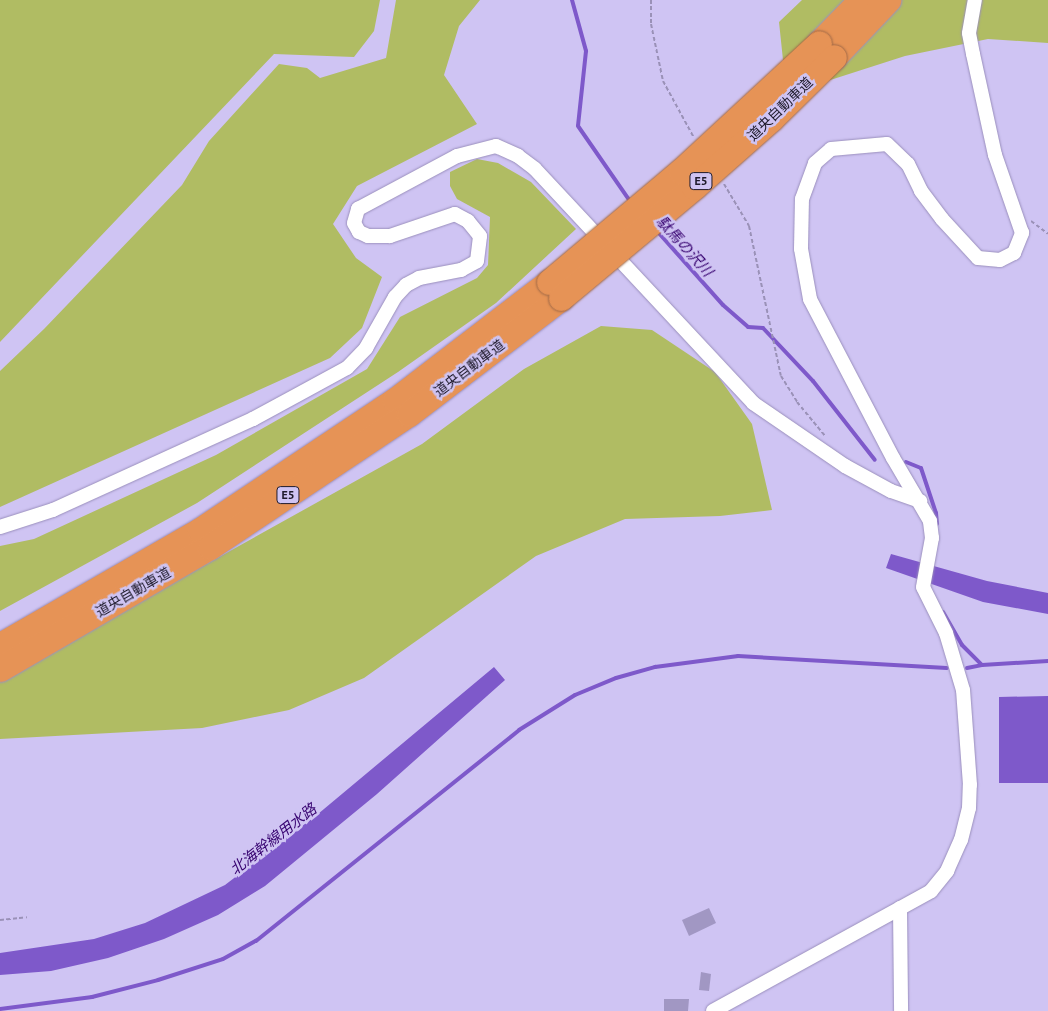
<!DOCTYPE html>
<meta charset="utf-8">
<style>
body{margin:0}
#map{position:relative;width:1048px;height:1011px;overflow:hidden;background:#cfc4f3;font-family:"PT Sans","Noto Sans JP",sans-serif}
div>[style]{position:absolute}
.green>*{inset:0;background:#b0bc63}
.water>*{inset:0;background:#7e59ca}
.stream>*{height:4px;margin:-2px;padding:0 2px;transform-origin:2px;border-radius:2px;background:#7e59ca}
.building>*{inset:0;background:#a197c3}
.path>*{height:2px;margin-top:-1px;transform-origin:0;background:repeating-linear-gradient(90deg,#9a91b7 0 4px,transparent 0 6.5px)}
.roads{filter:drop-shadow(0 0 1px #9a8fbc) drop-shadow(0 0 1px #9a8fbc)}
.minor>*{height:14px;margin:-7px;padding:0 7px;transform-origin:7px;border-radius:7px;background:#fff}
.motorway>*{height:25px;margin:-12.5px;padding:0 12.5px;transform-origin:12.5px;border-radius:12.5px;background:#e69356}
.bridges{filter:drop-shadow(0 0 1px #a06947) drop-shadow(0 0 1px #a06947)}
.motorway-bridge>*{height:25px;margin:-12.5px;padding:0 12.5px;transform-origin:12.5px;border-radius:12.5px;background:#e69356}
span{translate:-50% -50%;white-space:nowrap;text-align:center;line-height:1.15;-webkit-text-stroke:5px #cfc4f3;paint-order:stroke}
.shield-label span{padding:1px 4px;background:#cfc4f3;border:1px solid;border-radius:4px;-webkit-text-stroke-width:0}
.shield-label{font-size:12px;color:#1f1b2c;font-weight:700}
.street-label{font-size:14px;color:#1f1b2c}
.water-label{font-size:15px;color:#380471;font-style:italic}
</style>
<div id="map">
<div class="green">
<div style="clip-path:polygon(0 0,380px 0,374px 31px,354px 57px,274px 54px,0 342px)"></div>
<div style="clip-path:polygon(396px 0,480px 0,459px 26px,444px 75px,477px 124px,357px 186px,333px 224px,356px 258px,382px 277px,362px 328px,330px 358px,0 507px,0 371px,44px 329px,182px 185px,209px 141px,279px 64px,307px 68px,320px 78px,386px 58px)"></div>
<div style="clip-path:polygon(802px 0,1048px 0,1048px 43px,988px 39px,905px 56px,821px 83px,783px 60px,779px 22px)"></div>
<div style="clip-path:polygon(477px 159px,498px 163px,531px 182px,576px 229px,496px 303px,398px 372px,197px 503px,0 611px,0 546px,34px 539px,216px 455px,367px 369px,400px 317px,477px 278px,488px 265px,490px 217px,457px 199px,450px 186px,450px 172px)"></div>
<div style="clip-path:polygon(601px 326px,652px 330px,715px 372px,752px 424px,772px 510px,720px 516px,625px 519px,536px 556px,364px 678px,289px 710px,202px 728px,0 739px,0 679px,422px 444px,524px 369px)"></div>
</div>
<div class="water">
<div style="clip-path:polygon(891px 554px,987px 581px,1048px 593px,1048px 614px,983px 602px,886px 568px)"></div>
<div style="clip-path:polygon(494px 667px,505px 680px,377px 794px,265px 886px,218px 915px,164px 939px,108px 958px,51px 971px,0 975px,0 953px,94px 939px,145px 923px,225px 885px,318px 814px)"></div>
<div style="clip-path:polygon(1048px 696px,1048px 783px,999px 783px,999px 697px)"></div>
</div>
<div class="stream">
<div style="left:572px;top:0;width:53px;rotate:74.6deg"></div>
<div style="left:586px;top:51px;width:75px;rotate:96.1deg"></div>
<div style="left:578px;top:126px;width:91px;rotate:55.3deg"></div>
<div style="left:657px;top:231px;width:99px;rotate:48.3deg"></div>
<div style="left:723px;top:305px;width:33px;rotate:41deg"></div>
<div style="left:748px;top:327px;width:15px;rotate:4deg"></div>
<div style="left:763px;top:328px;width:73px;rotate:46.7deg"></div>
<div style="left:813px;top:381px;width:100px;rotate:51.9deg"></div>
<div style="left:906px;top:462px;width:16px;rotate:22deg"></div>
<div style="left:921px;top:468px;width:47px;rotate:71.6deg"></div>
<div style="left:936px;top:513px;width:11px;rotate:85deg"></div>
<div style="left:943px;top:612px;width:38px;rotate:60deg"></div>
<div style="left:962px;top:645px;width:28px;rotate:45deg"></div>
<div style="left:982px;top:665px;width:66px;rotate:-3.5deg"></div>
<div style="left:967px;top:668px;width:15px;rotate:-11deg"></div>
<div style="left:0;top:1009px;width:93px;rotate:-7.4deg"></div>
<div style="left:92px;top:997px;width:68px;rotate:-14.4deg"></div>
<div style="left:158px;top:980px;width:68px;rotate:-17.9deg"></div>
<div style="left:223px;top:959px;width:38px;rotate:-29deg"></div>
<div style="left:256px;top:941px;width:337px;rotate:-38.7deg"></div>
<div style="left:519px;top:730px;width:66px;rotate:-32deg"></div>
<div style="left:575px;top:695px;width:44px;rotate:-22.5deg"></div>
<div style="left:616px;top:678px;width:41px;rotate:-15.8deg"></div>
<div style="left:655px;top:667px;width:84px;rotate:-7.5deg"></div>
<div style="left:738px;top:656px;width:209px;rotate:3.3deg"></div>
</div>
<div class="building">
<div style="clip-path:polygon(709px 908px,716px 923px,689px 936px,682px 920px)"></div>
<div style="clip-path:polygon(701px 972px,711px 974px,709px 991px,699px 990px)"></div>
<div style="clip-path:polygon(664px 999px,689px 999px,688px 1011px,664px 1011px)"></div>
</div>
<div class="path">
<div style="left:651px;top:0;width:24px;rotate:90deg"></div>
<div style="left:651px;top:24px;width:58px;rotate:78.1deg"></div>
<div style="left:663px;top:81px;width:63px;rotate:61.4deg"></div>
<div style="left:724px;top:184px;width:49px;rotate:59.2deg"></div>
<div style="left:749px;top:226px;width:153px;rotate:78deg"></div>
<div style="left:781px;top:376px;width:31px;rotate:58deg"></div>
<div style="left:797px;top:402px;width:45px;rotate:50.4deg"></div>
<div style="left:1031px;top:221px;width:21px;rotate:37deg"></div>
<div style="left:0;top:920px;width:27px;rotate:-6deg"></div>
</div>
<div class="roads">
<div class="minor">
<div style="left:0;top:527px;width:56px;rotate:-17.8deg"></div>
<div style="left:53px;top:510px;width:220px;rotate:-24.5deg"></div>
<div style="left:253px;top:419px;width:107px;rotate:-28.5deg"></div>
<div style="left:347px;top:368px;width:28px;rotate:-46deg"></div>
<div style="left:366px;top:348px;width:59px;rotate:-60.4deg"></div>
<div style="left:395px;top:297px;width:16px;rotate:-47deg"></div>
<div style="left:406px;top:285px;width:15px;rotate:-28deg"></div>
<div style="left:419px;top:278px;width:43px;rotate:-10.8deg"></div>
<div style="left:461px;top:270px;width:18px;rotate:-29deg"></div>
<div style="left:477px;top:261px;width:25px;rotate:-83deg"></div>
<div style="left:480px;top:236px;width:19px;rotate:-129deg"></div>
<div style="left:468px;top:221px;width:15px;rotate:-152deg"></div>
<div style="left:455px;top:214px;width:69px;rotate:161.3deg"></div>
<div style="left:390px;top:236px;width:22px;rotate:180deg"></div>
<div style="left:368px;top:236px;width:10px;rotate:-156deg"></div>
<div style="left:359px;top:232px;width:10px;rotate:-119deg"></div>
<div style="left:354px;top:223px;width:15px;rotate:-74deg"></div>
<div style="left:358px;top:209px;width:112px;rotate:-28.2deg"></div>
<div style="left:457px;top:156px;width:40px;rotate:-14.4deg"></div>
<div style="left:496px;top:146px;width:24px;rotate:24deg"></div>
<div style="left:518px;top:156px;width:21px;rotate:37deg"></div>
<div style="left:535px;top:169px;width:320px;rotate:47deg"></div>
<div style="left:753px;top:403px;width:112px;rotate:34.4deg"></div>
<div style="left:845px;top:466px;width:52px;rotate:28.5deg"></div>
<div style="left:891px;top:491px;width:31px;rotate:19deg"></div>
<div style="left:900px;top:908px;width:103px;rotate:89.4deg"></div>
<div style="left:713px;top:1011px;width:249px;rotate:-28.8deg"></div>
<div style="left:931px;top:891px;width:26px;rotate:-51deg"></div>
<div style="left:947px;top:871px;width:34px;rotate:-66deg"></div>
<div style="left:961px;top:840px;width:33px;rotate:-76deg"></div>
<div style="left:969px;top:808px;width:23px;rotate:-88deg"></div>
<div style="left:970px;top:785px;width:95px;rotate:-94.2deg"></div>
<div style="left:963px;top:690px;width:59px;rotate:-106.6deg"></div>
<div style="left:946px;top:633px;width:51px;rotate:-116.6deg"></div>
<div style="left:923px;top:587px;width:50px;rotate:-79.6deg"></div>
<div style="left:932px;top:538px;width:17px;rotate:-97deg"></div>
<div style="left:930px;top:521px;width:73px;rotate:-120.4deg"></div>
<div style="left:893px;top:458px;width:179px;rotate:-117.6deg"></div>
<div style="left:810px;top:299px;width:51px;rotate:-100.2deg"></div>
<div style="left:801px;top:249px;width:50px;rotate:-88.9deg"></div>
<div style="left:802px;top:199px;width:38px;rotate:-70deg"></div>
<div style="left:815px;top:163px;width:21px;rotate:-41deg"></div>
<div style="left:831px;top:149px;width:56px;rotate:-5.1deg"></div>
<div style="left:887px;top:144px;width:29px;rotate:44deg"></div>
<div style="left:908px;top:164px;width:30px;rotate:64deg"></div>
<div style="left:921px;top:191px;width:35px;rotate:53deg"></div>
<div style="left:942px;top:219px;width:53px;rotate:47.3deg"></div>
<div style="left:978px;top:258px;width:22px;rotate:5deg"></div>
<div style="left:1000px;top:260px;width:16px;rotate:-27deg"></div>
<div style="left:1014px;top:253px;width:22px;rotate:-68deg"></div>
<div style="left:1022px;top:233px;width:83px;rotate:-109.1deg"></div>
<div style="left:995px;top:155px;width:103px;rotate:-102.3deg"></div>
<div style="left:973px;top:54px;width:21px;rotate:-101deg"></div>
<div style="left:969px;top:33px;width:34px;rotate:-80deg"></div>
</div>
<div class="motorway">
<div style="left:819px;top:43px;width:60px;rotate:-45.7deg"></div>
<div style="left:834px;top:57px;width:79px;rotate:-46.5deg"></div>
<div style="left:0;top:645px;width:231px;rotate:-29.9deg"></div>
<div style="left:200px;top:530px;width:234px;rotate:-33.7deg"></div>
<div style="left:395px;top:400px;width:194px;rotate:-37.5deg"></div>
<div style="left:0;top:669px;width:243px;rotate:-30.2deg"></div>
<div style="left:210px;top:547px;width:239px;rotate:-33.8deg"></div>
<div style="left:409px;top:414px;width:191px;rotate:-37.3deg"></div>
</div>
</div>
<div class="bridges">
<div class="motorway-bridge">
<div style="left:549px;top:282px;width:172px;rotate:-40.1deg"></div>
<div style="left:681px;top:171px;width:188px;rotate:-42.8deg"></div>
<div style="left:561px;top:298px;width:173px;rotate:-39.8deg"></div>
<div style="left:694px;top:187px;width:103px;rotate:-41.4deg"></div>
<div style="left:771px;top:119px;width:88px;rotate:-44.5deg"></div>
</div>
</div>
<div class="shield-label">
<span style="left:701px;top:181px">E5</span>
<span style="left:288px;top:495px">E5</span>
</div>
<div class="street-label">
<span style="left:780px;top:109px;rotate:-44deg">道央自動車道</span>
<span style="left:469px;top:368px;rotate:-37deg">道央自動車道</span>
<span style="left:133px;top:592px;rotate:-30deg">道央自動車道</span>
</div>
<div class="water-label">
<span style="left:685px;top:246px;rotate:48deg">駄馬の沢川</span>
<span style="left:273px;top:839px;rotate:-38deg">北海幹線用水路</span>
</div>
</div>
